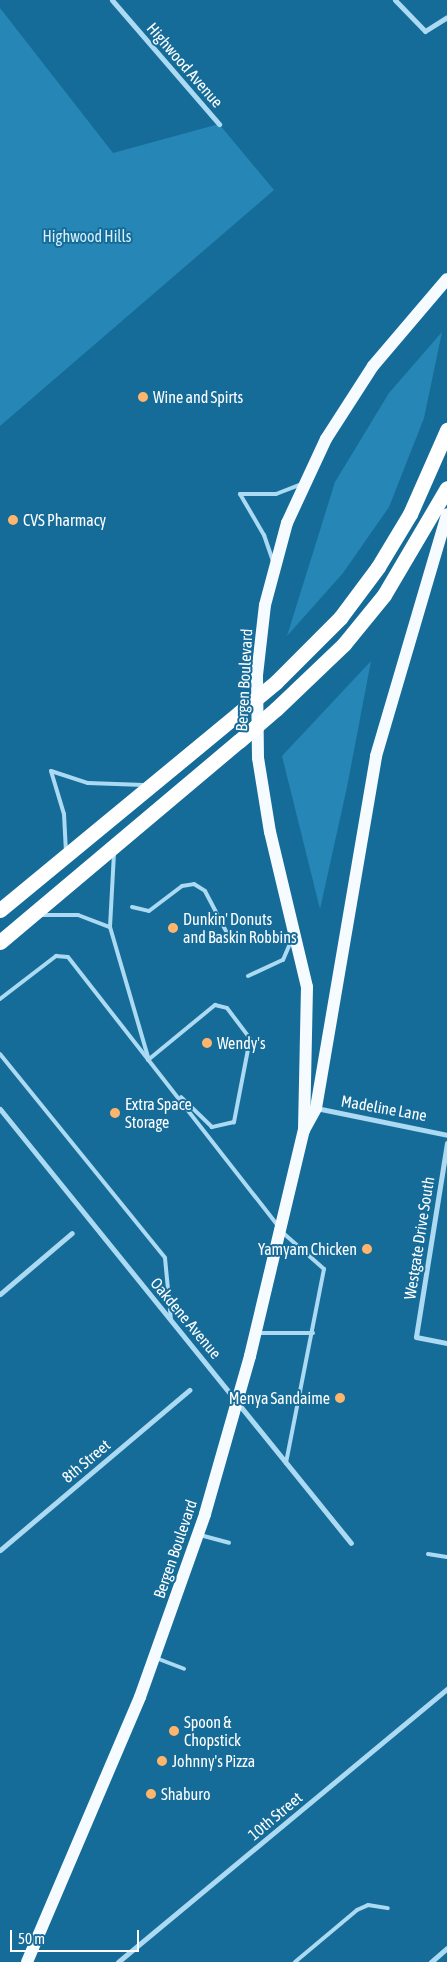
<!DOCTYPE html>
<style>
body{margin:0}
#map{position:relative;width:447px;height:1962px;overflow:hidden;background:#166c99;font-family:"Asap Condensed",sans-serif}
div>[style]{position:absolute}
.green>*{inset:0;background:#2686b6}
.service>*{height:4px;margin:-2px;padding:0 2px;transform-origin:2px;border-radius:2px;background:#abdaf2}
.minor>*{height:5px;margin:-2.5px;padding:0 2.5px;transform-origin:2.5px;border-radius:2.5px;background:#abdaf2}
.primary>*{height:12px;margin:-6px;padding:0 6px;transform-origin:6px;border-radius:6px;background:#f6fbff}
.motorway>*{height:15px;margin:-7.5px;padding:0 7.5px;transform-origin:7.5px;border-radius:7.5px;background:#fff}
.motorway-bridge>*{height:15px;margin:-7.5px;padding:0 7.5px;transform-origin:7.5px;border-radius:7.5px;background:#fff}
.dots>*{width:14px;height:14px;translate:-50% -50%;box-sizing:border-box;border:2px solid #166c99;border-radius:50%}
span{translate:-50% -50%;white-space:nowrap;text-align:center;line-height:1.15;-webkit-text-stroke:4px #166c99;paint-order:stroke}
.street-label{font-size:16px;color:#fff}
.park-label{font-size:16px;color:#d3effc}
.poi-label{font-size:16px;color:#fff}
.left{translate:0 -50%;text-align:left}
.right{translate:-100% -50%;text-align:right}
.scale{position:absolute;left:10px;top:1930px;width:129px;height:22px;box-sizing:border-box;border:2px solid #fff;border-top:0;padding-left:6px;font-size:15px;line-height:18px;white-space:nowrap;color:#fff;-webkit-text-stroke:4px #166c99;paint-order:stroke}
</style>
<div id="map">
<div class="green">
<div style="clip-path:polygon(0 8px,113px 153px,219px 124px,274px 190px,0 426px)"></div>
<div style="clip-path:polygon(442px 332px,424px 418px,389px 507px,343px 573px,287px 636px,335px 482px,389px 393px)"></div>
<div style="clip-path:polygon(371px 661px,347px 787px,320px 909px,282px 756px)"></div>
</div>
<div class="service">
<div style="left:240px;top:494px;width:48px;rotate:59.7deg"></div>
<div style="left:264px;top:535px;width:28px;rotate:71deg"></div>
<div style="left:240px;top:494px;width:36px"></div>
<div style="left:276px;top:494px;width:28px;rotate:-21deg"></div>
<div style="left:51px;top:771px;width:39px;rotate:18deg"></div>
<div style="left:88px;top:783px;width:56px;rotate:2deg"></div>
<div style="left:51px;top:771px;width:45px;rotate:73.2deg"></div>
<div style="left:64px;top:814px;width:36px;rotate:87deg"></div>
<div style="left:114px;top:853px;width:74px;rotate:93.1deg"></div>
<div style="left:110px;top:927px;width:135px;rotate:73.7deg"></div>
<div style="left:132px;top:907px;width:17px;rotate:13deg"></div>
<div style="left:149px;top:911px;width:41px;rotate:-37.1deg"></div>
<div style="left:182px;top:886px;width:12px;rotate:-9deg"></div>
<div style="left:194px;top:884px;width:13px;rotate:32deg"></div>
<div style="left:205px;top:891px;width:47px;rotate:62.4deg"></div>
<div style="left:227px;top:933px;width:12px;rotate:24deg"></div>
<div style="left:40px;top:915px;width:38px"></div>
<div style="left:78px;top:915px;width:34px;rotate:21deg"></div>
<div style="left:248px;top:976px;width:38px;rotate:-25deg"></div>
<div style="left:283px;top:960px;width:21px;rotate:-67deg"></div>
<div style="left:0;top:999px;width:71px;rotate:-37.5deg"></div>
<div style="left:56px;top:956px;width:12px;rotate:5deg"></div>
<div style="left:68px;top:957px;width:341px;rotate:52deg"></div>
<div style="left:0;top:1054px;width:262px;rotate:51deg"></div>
<div style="left:165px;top:1258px;width:62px;rotate:84.5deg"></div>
<div style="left:148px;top:1060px;width:87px;rotate:-39.4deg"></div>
<div style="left:215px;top:1005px;width:12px;rotate:14deg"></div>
<div style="left:227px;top:1008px;width:39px;rotate:53deg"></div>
<div style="left:250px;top:1039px;width:85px;rotate:100.9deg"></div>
<div style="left:234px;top:1122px;width:23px;rotate:167deg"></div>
<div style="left:212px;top:1127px;width:43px;rotate:-135.9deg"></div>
<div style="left:282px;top:1232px;width:56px;rotate:41.4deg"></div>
<div style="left:324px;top:1269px;width:198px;rotate:101.1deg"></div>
<div style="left:258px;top:1333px;width:55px"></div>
<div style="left:200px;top:1535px;width:30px;rotate:15deg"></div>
<div style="left:428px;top:1554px;width:19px;rotate:9deg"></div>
<div style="left:156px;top:1658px;width:30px;rotate:21deg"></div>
<div style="left:295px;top:1962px;width:81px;rotate:-40deg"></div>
<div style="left:357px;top:1910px;width:12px;rotate:-24deg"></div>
<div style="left:368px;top:1905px;width:20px;rotate:9deg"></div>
</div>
<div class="minor">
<div style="left:112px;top:0;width:164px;rotate:49.2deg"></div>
<div style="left:395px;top:0;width:43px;rotate:45.9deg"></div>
<div style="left:425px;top:31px;width:26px;rotate:-32deg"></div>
<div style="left:316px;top:1108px;width:134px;rotate:11.6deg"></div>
<div style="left:0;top:1109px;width:558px;rotate:51.04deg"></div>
<div style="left:447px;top:1143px;width:196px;rotate:99.1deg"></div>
<div style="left:416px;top:1337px;width:32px;rotate:11deg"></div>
<div style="left:0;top:1294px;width:94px;rotate:-40.3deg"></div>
<div style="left:0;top:1550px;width:248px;rotate:-40.2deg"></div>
<div style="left:118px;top:1962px;width:428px;rotate:-39.7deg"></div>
<div style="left:431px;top:1962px;width:21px;rotate:-41deg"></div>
</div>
<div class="primary">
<div style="left:304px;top:1130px;width:143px;rotate:-88.8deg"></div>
<div style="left:307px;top:987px;width:159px;rotate:-103.4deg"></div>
<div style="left:270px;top:832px;width:75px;rotate:-99.2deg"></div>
<div style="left:258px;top:758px;width:83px;rotate:-90.7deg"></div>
<div style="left:257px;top:675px;width:70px;rotate:-83.5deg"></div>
<div style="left:265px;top:605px;width:85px;rotate:-75deg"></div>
<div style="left:287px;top:523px;width:93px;rotate:-65.1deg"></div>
<div style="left:326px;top:439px;width:87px;rotate:-57.2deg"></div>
<div style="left:373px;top:366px;width:114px;rotate:-49.6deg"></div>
<div style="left:27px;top:1962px;width:288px;rotate:-66.9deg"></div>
<div style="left:140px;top:1697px;width:194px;rotate:-70.4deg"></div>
<div style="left:205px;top:1514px;width:164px;rotate:-74.1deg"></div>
<div style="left:250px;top:1356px;width:232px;rotate:-76.6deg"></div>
<div style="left:304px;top:1130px;width:25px;rotate:-61deg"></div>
<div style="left:316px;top:1108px;width:357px;rotate:-80.3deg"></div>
<div style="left:376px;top:756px;width:252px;rotate:-73.6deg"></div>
</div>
<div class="motorway">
<div style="left:276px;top:682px;width:91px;rotate:-45deg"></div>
<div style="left:340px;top:618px;width:64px;rotate:-53.3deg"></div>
<div style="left:378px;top:567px;width:62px;rotate:-58.9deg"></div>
<div style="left:410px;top:514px;width:92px;rotate:-66.2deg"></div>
<div style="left:276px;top:709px;width:94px;rotate:-43.7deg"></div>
<div style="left:344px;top:644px;width:63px;rotate:-50.8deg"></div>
<div style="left:384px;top:595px;width:124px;rotate:-59.5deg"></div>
<div style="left:0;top:910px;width:310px;rotate:-39.5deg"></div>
<div style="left:0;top:942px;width:312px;rotate:-40.1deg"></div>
</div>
<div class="motorway-bridge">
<div style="left:239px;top:713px;width:48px;rotate:-40deg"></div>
<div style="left:239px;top:741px;width:49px;rotate:-40.9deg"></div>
</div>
<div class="dots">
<div style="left:143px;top:397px;background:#ffb56c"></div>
<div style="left:13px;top:520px;background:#ffb56c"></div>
<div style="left:173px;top:928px;background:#ffb56c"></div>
<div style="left:207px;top:1043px;background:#ffb56c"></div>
<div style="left:115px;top:1113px;background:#ffb56c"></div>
<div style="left:367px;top:1249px;background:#ffb56c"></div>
<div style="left:340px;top:1398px;background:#ffb56c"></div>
<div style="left:174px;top:1731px;background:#ffb56c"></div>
<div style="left:162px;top:1761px;background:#ffb56c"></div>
<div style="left:151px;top:1794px;background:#ffb56c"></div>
</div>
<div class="street-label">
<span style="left:185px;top:65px;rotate:49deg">Highwood Avenue</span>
<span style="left:244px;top:680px;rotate:-87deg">Bergen Boulevard</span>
<span style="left:384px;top:1108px;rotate:10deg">Madeline Lane</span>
<span style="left:419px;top:1238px;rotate:-81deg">Westgate Drive South</span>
<span style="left:186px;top:1318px;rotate:50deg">Oakdene Avenue</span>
<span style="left:86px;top:1461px;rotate:-40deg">8th Street</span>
<span style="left:175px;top:1549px;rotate:-71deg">Bergen Boulevard</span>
<span style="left:275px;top:1816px;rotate:-40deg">10th Street</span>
</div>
<div class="park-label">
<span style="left:87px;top:236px">Highwood Hills</span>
</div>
<div class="poi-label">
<span class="left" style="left:153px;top:397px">Wine and Spirts</span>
<span class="left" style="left:23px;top:520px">CVS Pharmacy</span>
<span class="left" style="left:183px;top:928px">Dunkin' Donuts<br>and Baskin Robbins</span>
<span class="left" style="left:217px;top:1043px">Wendy's</span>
<span class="left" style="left:125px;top:1113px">Extra Space<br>Storage</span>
<span class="right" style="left:357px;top:1249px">Yamyam Chicken</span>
<span class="right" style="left:330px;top:1398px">Menya Sandaime</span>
<span class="left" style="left:184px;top:1731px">Spoon &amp;<br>Chopstick</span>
<span class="left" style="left:172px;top:1761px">Johnny's Pizza</span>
<span class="left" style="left:161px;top:1794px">Shaburo</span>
</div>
<div class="scale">50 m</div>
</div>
